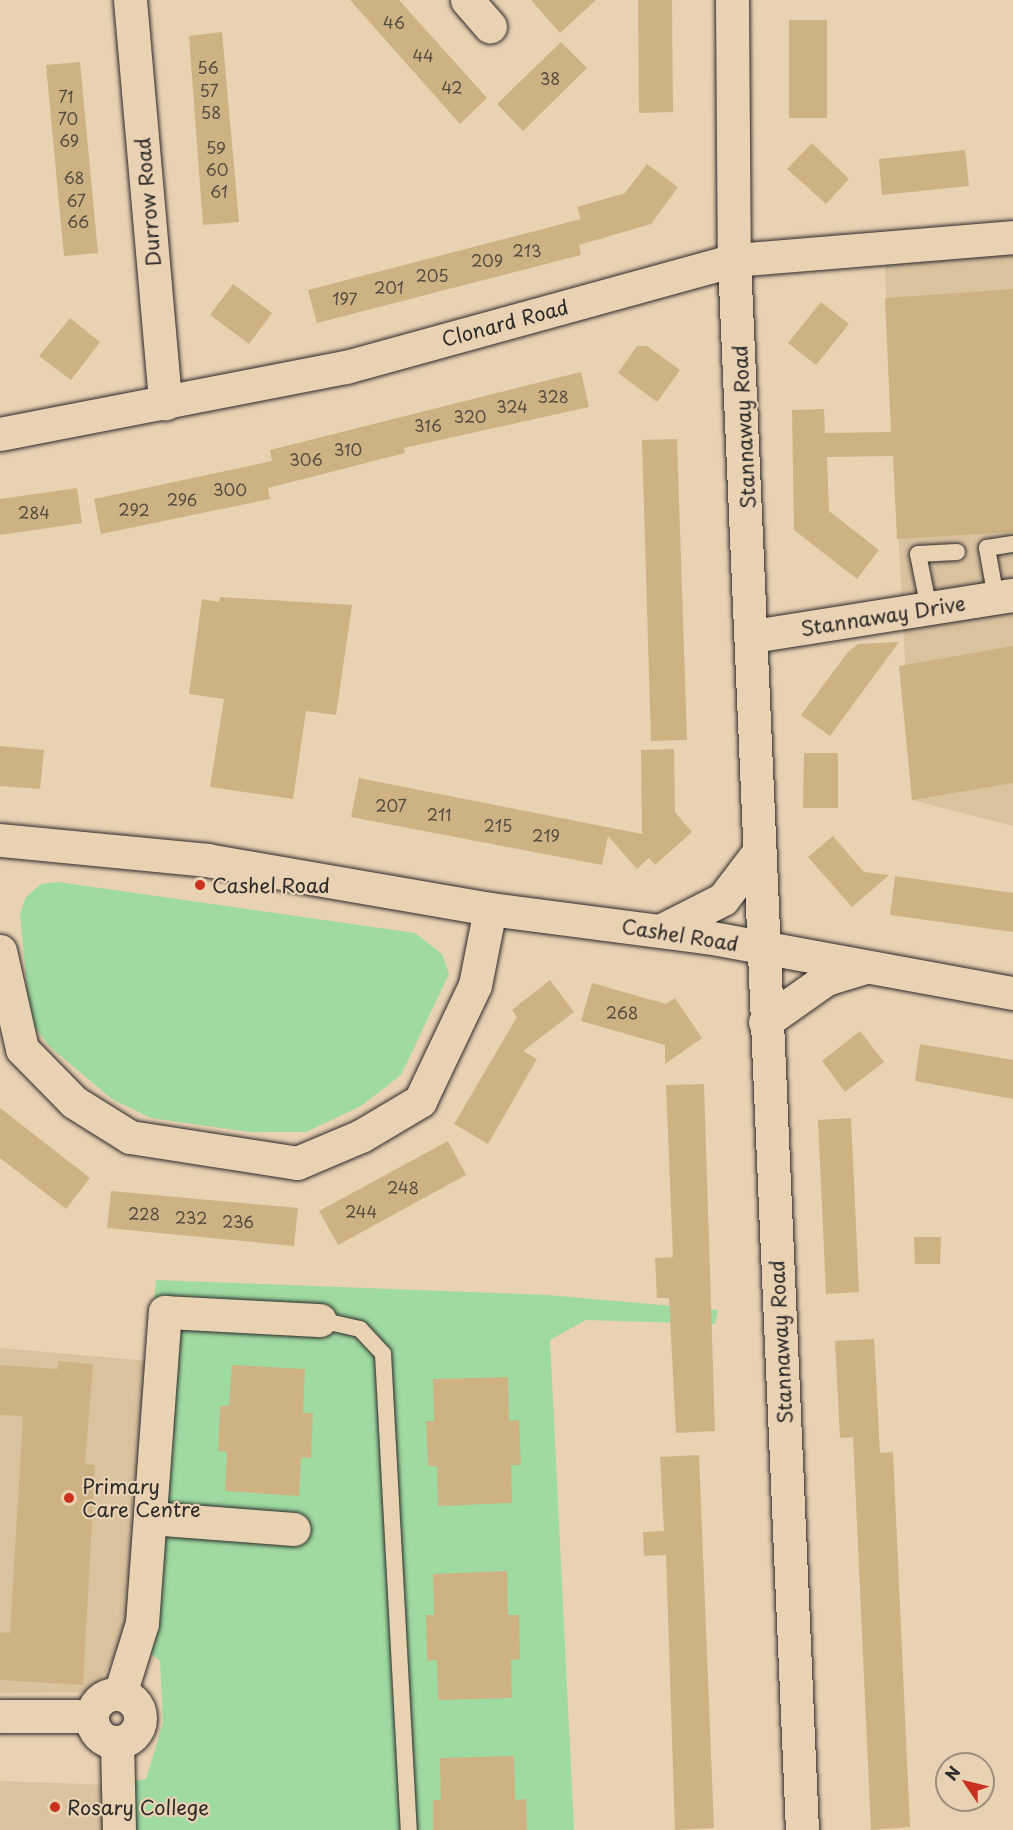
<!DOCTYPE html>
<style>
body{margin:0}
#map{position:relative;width:1013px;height:1830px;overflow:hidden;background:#e9d2b2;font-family:"Playpen Sans",sans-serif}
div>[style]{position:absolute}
.built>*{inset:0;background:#dac29f}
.green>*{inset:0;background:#9fdaa0}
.building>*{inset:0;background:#cfb283}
.roads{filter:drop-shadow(0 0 2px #2b2b2b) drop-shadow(0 0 2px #2b2b2b)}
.lane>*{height:16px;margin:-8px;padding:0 8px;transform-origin:8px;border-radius:8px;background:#e9d2b2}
.street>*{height:33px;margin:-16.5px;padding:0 16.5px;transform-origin:16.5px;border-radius:16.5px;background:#e9d2b2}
.street>.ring{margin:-16.5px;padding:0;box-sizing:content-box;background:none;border:33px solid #e9d2b2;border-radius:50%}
.secondary>*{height:33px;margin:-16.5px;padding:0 16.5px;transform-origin:16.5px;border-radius:16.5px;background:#e9d2b2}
.dots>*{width:16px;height:16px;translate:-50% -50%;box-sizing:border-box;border:3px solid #e9d2b2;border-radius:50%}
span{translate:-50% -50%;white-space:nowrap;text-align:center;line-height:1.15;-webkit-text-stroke:4.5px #e9d2b2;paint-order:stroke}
.number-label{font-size:16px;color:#544d41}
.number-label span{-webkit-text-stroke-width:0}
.street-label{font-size:20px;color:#2b2b2b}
.poi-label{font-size:20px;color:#2b2b2b}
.left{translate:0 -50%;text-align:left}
.north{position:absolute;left:935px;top:1752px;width:60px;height:60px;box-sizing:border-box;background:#e9d2b2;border:2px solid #9d8f7c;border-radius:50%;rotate:305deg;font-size:16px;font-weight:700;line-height:24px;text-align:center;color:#2b2b2b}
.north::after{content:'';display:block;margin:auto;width:21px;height:27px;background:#c8321e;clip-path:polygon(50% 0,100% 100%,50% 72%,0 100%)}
</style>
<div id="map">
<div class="built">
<div style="clip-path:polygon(1013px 237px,1013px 826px,912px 800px,884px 250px)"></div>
<div style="clip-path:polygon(0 1348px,149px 1361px,127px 1635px,93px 1692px,0 1693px)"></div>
<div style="clip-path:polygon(0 1781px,111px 1785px,108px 1830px,0 1830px)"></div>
</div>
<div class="green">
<div style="clip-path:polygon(58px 882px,415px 933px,442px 954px,449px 974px,401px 1075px,361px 1106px,306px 1132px,250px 1132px,151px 1118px,112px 1099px,50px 1047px,30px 1021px,20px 914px,26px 897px,41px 884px)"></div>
<div style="clip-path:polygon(156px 1280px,548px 1295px,718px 1310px,715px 1324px,586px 1320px,550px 1340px,574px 1830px,108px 1830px,111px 1785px,146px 1779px,163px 1723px,160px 1661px,127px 1635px)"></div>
</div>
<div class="building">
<div style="clip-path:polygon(350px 0,399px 0,487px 98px,460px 124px)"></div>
<div style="clip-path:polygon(531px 0,596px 0,560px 33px)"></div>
<div style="clip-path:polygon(638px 0,672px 0,673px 112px,639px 113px)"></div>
<div style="clip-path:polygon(789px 20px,827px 20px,827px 118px,789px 118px)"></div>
<div style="clip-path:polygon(222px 32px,239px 222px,203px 225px,189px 36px)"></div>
<div style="clip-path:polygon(561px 42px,587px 68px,523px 131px,497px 104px)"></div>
<div style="clip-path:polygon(80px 62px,98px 253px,64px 256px,46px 65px)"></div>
<div style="clip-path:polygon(812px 143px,849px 179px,826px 204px,787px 169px)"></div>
<div style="clip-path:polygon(965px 150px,969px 186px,882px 195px,879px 159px)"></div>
<div style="clip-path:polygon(647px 164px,678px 187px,651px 224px,579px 245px,581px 255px,317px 323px,308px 290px,581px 219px,577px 207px,625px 193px)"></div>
<div style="clip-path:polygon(233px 284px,272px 313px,249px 344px,210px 315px)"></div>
<div style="clip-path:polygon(1013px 289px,1013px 532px,897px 539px,893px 456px,827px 457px,829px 511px,879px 550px,857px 579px,794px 530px,792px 410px,824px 409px,825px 433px,891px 432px,885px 298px)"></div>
<div style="clip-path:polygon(821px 302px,849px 324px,816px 365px,788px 343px)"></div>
<div style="clip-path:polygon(70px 318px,100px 342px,71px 380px,39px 356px)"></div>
<div style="clip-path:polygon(637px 346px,647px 346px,680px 370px,657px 402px,618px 373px)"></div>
<div style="clip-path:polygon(581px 372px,589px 407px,404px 448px,405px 453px,268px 488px,270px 499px,101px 534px,94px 499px,272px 461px,270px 450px)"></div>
<div style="clip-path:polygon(677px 439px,687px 740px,651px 741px,642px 440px)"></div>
<div style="clip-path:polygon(77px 488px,82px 523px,0 535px,0 499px)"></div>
<div style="clip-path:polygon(220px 597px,352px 605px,336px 715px,306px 711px,293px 799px,210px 787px,224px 699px,189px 694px,202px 599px,219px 602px)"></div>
<div style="clip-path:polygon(899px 642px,830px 736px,801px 715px,848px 652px,858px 644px)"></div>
<div style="clip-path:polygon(1013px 646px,1013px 783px,912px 800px,899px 666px)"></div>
<div style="clip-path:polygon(0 746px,44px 750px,40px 789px,0 786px)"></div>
<div style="clip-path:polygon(674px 749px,675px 812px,692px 832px,655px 865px,649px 858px,637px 869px,608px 836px,602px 865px,351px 817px,359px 778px,642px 834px,641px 750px)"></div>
<div style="clip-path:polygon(804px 753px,838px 753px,838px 808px,803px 808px)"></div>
<div style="clip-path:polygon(833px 836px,864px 872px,889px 875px,852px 907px,808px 857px)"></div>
<div style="clip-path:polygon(895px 876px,1013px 893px,1013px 932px,890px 915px)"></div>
<div style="clip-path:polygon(550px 980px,574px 1012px,523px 1051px,537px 1059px,488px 1144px,454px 1124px,517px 1017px,512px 1010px)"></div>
<div style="clip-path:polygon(592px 983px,666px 1004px,675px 998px,702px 1038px,665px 1064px,665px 1045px,581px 1021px)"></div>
<div style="clip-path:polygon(860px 1031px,884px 1062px,845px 1092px,822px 1061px)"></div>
<div style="clip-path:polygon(920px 1044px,1013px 1060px,1013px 1099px,915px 1081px)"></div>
<div style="clip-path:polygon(704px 1084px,715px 1431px,676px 1433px,669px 1298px,657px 1298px,655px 1258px,673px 1257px,666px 1085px)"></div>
<div style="clip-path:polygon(0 1108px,90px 1178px,66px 1209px,0 1158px)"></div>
<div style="clip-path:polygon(851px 1118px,859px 1292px,826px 1294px,818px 1120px)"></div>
<div style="clip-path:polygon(448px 1141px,466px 1175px,338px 1245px,319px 1211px)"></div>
<div style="clip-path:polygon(111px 1191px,298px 1208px,294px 1246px,107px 1228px)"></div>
<div style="clip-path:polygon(914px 1237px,941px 1237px,940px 1264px,915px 1264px)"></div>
<div style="clip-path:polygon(874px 1339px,880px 1453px,893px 1452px,910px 1827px,871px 1830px,853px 1437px,840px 1438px,835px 1341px)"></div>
<div style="clip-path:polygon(58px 1361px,93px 1364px,85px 1464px,95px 1465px,83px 1685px,0 1680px,0 1632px,10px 1633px,23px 1416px,0 1415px,0 1365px,58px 1369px)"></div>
<div style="clip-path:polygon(232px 1365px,305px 1369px,303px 1413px,313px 1413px,311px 1458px,301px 1457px,299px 1496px,225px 1491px,227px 1452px,218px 1451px,220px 1406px,229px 1406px)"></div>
<div style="clip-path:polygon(508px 1377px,509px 1421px,519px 1420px,521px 1465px,511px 1465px,512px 1503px,438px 1506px,437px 1466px,428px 1466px,426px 1421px,434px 1421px,433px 1379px)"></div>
<div style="clip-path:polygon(699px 1455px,714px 1828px,675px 1830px,666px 1555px,644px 1556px,643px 1532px,664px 1531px,660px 1457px)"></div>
<div style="clip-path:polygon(507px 1571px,508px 1615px,519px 1615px,520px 1659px,511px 1660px,512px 1698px,438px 1700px,437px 1660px,427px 1661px,426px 1615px,434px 1615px,433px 1574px)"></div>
<div style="clip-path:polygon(514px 1756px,515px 1800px,526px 1799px,527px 1830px,433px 1830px,433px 1800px,441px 1800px,440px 1758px)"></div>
</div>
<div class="roads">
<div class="lane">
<div style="left:996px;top:598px;width:51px;rotate:-100.2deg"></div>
<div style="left:987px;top:548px;width:26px;rotate:-9deg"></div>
<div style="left:929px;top:609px;width:56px;rotate:-101.3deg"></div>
<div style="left:918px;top:554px;width:39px;rotate:-3deg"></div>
<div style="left:320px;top:1320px;width:41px;rotate:12.7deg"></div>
<div style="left:360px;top:1329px;width:34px;rotate:47deg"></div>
<div style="left:383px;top:1354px;width:477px;rotate:86.9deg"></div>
</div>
<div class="street">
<div style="left:130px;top:0;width:405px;rotate:85deg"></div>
<div style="left:467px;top:0;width:35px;rotate:49deg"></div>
<div style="left:0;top:434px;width:352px;rotate:-11deg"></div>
<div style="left:346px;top:367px;width:402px;rotate:-15.4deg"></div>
<div style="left:734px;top:260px;width:280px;rotate:-4.7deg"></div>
<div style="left:753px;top:636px;width:263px;rotate:-9deg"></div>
<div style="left:0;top:840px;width:208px;rotate:5.5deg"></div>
<div style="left:207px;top:860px;width:287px;rotate:9.8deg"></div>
<div style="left:490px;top:909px;width:219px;rotate:7.4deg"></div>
<div style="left:707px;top:937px;width:311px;rotate:10.4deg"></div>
<div style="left:662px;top:930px;width:68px;rotate:-26.9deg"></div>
<div style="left:723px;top:899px;width:56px;rotate:-52.9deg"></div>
<div style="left:0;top:951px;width:100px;rotate:77.3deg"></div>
<div style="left:22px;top:1049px;width:74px;rotate:45.5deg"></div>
<div style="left:74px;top:1102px;width:66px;rotate:32deg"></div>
<div style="left:130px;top:1137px;width:169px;rotate:8.8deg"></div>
<div style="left:297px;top:1163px;width:69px;rotate:-22.9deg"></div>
<div style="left:361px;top:1136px;width:69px;rotate:-30.7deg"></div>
<div style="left:420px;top:1101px;width:128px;rotate:-64.6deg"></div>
<div style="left:475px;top:985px;width:77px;rotate:-78.8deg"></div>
<div style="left:765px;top:1022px;width:75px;rotate:-35.2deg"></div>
<div style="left:826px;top:979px;width:41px;rotate:-17.1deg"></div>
<div style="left:150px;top:1518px;width:144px;rotate:4.4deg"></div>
<div class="ring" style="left:92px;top:1694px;width:15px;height:15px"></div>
<div style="left:120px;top:1694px;width:74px;rotate:-72.8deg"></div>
<div style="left:142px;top:1623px;width:312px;rotate:-85.8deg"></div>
<div style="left:165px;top:1312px;width:155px;rotate:3deg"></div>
<div style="left:0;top:1716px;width:91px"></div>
<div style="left:117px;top:1742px;width:88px;rotate:88.7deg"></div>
</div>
<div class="secondary">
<div style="left:732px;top:0;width:260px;rotate:89.6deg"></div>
<div style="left:734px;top:260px;width:1571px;rotate:87.52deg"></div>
</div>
</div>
<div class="dots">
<div style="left:200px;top:885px;background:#c8321e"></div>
<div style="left:69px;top:1498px;background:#c8321e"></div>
<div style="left:55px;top:1807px;background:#c8321e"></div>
</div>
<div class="number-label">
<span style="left:394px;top:22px">46</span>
<span style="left:423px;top:55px">44</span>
<span style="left:208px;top:67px">56</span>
<span style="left:550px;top:78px">38</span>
<span style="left:452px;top:87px">42</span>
<span style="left:209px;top:90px">57</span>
<span style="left:66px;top:96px">71</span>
<span style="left:211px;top:112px">58</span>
<span style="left:68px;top:118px">70</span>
<span style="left:69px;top:140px">69</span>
<span style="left:216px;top:147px">59</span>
<span style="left:217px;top:169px">60</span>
<span style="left:74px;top:177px">68</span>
<span style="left:219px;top:191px">61</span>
<span style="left:76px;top:200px">67</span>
<span style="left:78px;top:221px">66</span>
<span style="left:527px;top:250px">213</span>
<span style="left:487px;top:260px">209</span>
<span style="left:432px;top:275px">205</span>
<span style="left:389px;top:287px">201</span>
<span style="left:345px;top:298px">197</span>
<span style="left:553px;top:396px">328</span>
<span style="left:512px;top:406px">324</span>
<span style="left:470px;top:416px">320</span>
<span style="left:428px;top:425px">316</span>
<span style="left:348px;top:449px">310</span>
<span style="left:306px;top:459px">306</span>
<span style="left:230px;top:489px">300</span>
<span style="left:182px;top:499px">296</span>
<span style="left:134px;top:509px">292</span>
<span style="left:34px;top:512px">284</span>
<span style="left:391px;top:805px">207</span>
<span style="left:439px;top:814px">211</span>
<span style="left:498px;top:825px">215</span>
<span style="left:546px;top:835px">219</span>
<span style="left:622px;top:1012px">268</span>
<span style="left:403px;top:1187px">248</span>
<span style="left:361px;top:1211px">244</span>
<span style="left:144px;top:1213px">228</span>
<span style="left:191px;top:1217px">232</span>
<span style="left:238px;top:1221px">236</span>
</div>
<div class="street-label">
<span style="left:148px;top:202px;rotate:-95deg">Durrow Road</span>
<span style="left:505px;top:323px;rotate:-15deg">Clonard Road</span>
<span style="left:744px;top:427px;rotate:-93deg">Stannaway Road</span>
<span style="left:883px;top:616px;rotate:-9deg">Stannaway Drive</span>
<span style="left:680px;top:935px;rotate:9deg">Cashel Road</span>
<span style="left:781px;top:1342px;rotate:-93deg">Stannaway Road</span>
</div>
<div class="poi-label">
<span class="left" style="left:212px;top:885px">Cashel Road</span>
<span class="left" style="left:82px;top:1498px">Primary<br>Care Centre</span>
<span class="left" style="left:67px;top:1807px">Rosary College</span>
</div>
<div class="north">N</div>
</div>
